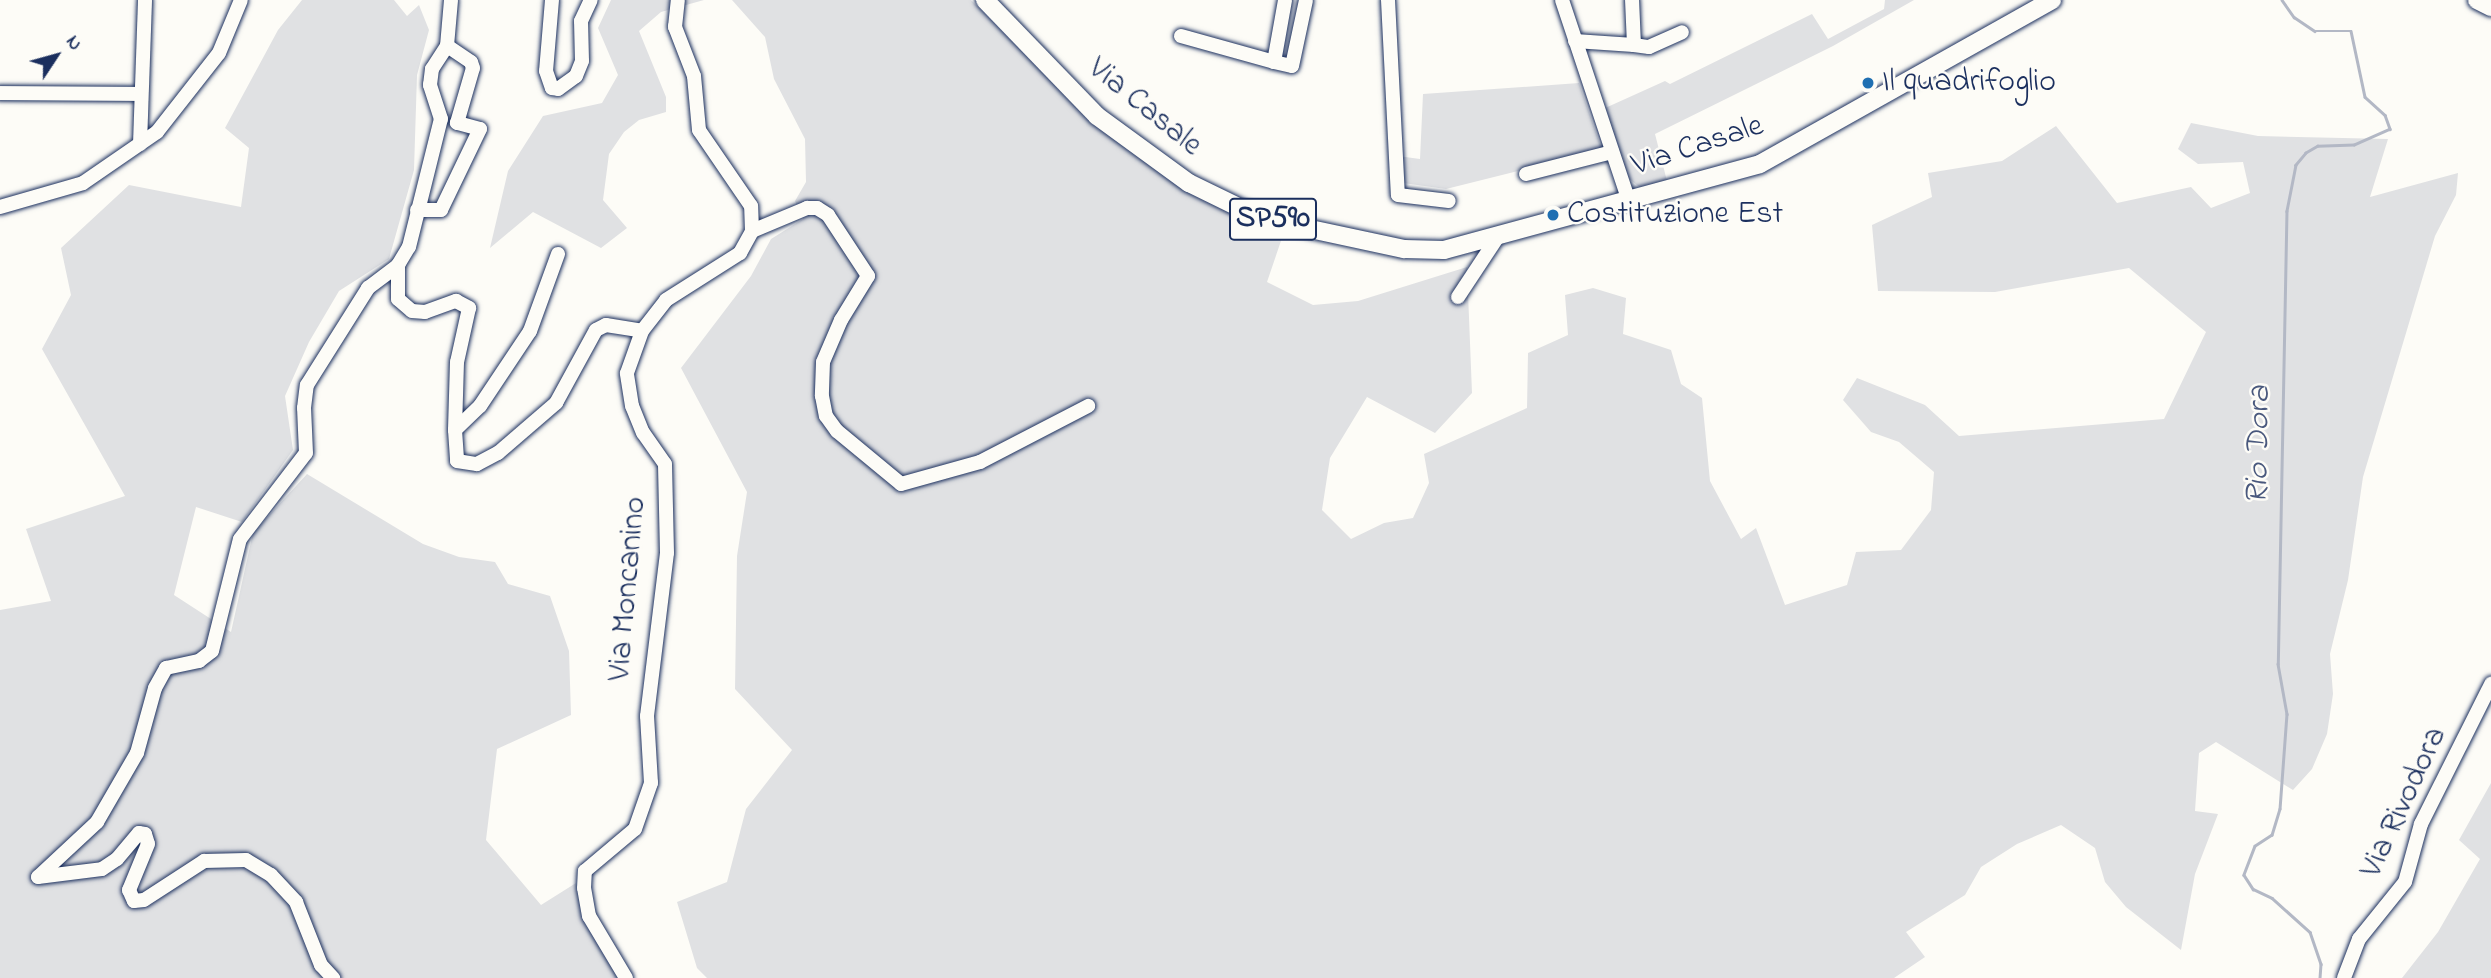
<!DOCTYPE html>
<style>
body{margin:0}
#map{position:relative;width:2491px;height:978px;overflow:hidden;background:#fdfcf7;font-family:"Indie Flower",sans-serif}
div>[style]{position:absolute}
.green>*{inset:0;background:#e0e1e3}
.stream>*{height:2.5px;margin:-1.25px;padding:0 1.25px;transform-origin:1.25px;border-radius:1.25px;background:#b3b8c5}
.roads{filter:drop-shadow(0 0 2px #1b2f5e) drop-shadow(0 0 2px #1b2f5e)}
.minor>*{height:14px;margin:-7px;padding:0 7px;transform-origin:7px;border-radius:7px;background:#fdfcf7}
.major>*{height:18px;margin:-9px;padding:0 9px;transform-origin:9px;border-radius:9px;background:#fdfcf7}
.dots>*{width:19px;height:19px;translate:-50% -50%;box-sizing:border-box;border:4px solid #fdfcf7;border-radius:50%}
span{translate:-50% -50%;white-space:nowrap;text-align:center;line-height:1.15;-webkit-text-stroke:5px #fdfcf7;paint-order:stroke}
.shield-label span{padding:2px 5px;background:#fdfcf7;border:2px solid;border-radius:5px;-webkit-text-stroke-width:0}
.shield-label{font-size:30px;color:#1b2f5e;font-weight:700}
.poi-label{font-size:32px;color:#1b2f5e}
.left{translate:0 -50%;text-align:left}
.street-label{font-size:32px;color:#1b2f5e}
.water-label{font-size:33px;color:#49587d;font-style:italic}
.north{position:absolute;left:21px;top:21px;width:70px;height:70px;-webkit-text-stroke:5px #fdfcf7;paint-order:stroke;rotate:54deg;font-size:19px;font-weight:700;line-height:28px;text-align:center;color:#1b2f5e}
.north::after{content:'';display:block;margin:auto;width:24px;height:32px;background:#1b2f5e;clip-path:polygon(50% 0,100% 100%,50% 72%,0 100%)}
</style>
<div id="map">
<div class="green">
<div style="clip-path:polygon(302px 0,394px 0,407px 16px,419px 5px,429px 30px,417px 75px,414px 170px,389px 259px,339px 291px,309px 342px,285px 396px,293px 450px,242px 522px,196px 507px,174px 595px,231px 632px,253px 533px,307px 474px,423px 544px,459px 557px,495px 562px,508px 584px,550px 596px,569px 651px,571px 715px,497px 749px,486px 840px,541px 905px,576px 883px,586px 917px,621px 978px,0 978px,0 610px,51px 601px,26px 529px,125px 496px,42px 349px,71px 295px,61px 248px,129px 185px,241px 207px,249px 148px,225px 128px,278px 30px)"></div>
<div style="clip-path:polygon(611px 0,704px 0,661px 12px,639px 31px,666px 97px,666px 112px,639px 120px,624px 132px,609px 154px,603px 200px,627px 228px,601px 248px,533px 212px,490px 248px,508px 171px,543px 116px,602px 103px,618px 75px,598px 28px)"></div>
<div style="clip-path:polygon(732px 0,971px 0,1048px 77px,1240px 215px,1284px 232px,1267px 282px,1313px 305px,1358px 301px,1467px 267px,1472px 393px,1435px 433px,1367px 397px,1330px 458px,1322px 510px,1351px 539px,1384px 523px,1413px 518px,1429px 483px,1424px 454px,1527px 408px,1528px 353px,1568px 335px,1565px 295px,1593px 288px,1626px 298px,1623px 334px,1671px 350px,1681px 384px,1702px 398px,1710px 481px,1741px 539px,1756px 528px,1785px 605px,1847px 585px,1856px 552px,1901px 550px,1931px 510px,1934px 472px,1899px 442px,1871px 432px,1843px 400px,1857px 378px,1925px 405px,1959px 436px,2164px 419px,2206px 332px,2129px 268px,1995px 292px,1878px 291px,1872px 225px,1932px 197px,1928px 173px,2002px 161px,2056px 126px,2117px 203px,2191px 187px,2211px 208px,2250px 193px,2243px 162px,2198px 164px,2178px 149px,2191px 123px,2258px 136px,2388px 139px,2370px 197px,2458px 173px,2456px 195px,2435px 236px,2363px 477px,2348px 580px,2330px 654px,2333px 694px,2327px 734px,2312px 769px,2293px 790px,2216px 742px,2199px 753px,2195px 811px,2218px 814px,2195px 874px,2181px 950px,2126px 907px,2105px 882px,2095px 848px,2061px 825px,2017px 844px,1981px 867px,1965px 895px,1906px 932px,1925px 957px,1894px 978px,707px 978px,697px 968px,677px 902px,727px 882px,746px 809px,792px 750px,735px 689px,737px 556px,747px 492px,681px 368px,751px 276px,771px 239px,803px 219px,795px 201px,806px 182px,805px 139px,774px 79px,765px 37px)"></div>
<div style="clip-path:polygon(1885px 0,1914px 0,1833px 46px,1655px 134px,1667px 181px,1642px 189px,1628px 178px,1603px 109px,1665px 81px,1670px 84px,1812px 14px,1828px 39px,1884px 9px)"></div>
<div style="clip-path:polygon(1579px 83px,1602px 150px,1446px 189px,1403px 183px,1398px 156px,1420px 159px,1423px 94px)"></div>
<div style="clip-path:polygon(2491px 783px,2491px 978px,2402px 978px,2438px 932px,2480px 859px,2459px 840px)"></div>
</div>
<div class="stream">
<div style="left:2282px;top:0;width:21px;rotate:55deg"></div>
<div style="left:2294px;top:17px;width:25px;rotate:34deg"></div>
<div style="left:2315px;top:31px;width:36px"></div>
<div style="left:2351px;top:31px;width:67px;rotate:78deg"></div>
<div style="left:2365px;top:97px;width:27px;rotate:42deg"></div>
<div style="left:2385px;top:115px;width:15px;rotate:70deg"></div>
<div style="left:2390px;top:129px;width:39px;rotate:156deg"></div>
<div style="left:2354px;top:145px;width:36px;rotate:178deg"></div>
<div style="left:2318px;top:146px;width:14px;rotate:150deg"></div>
<div style="left:2306px;top:153px;width:16px;rotate:130deg"></div>
<div style="left:2296px;top:165px;width:47px;rotate:101.1deg"></div>
<div style="left:2287px;top:211px;width:453px;rotate:91.1deg"></div>
<div style="left:2278px;top:664px;width:51px;rotate:79.8deg"></div>
<div style="left:2287px;top:714px;width:95px;rotate:94.2deg"></div>
<div style="left:2280px;top:809px;width:27px;rotate:107deg"></div>
<div style="left:2272px;top:835px;width:20px;rotate:147deg"></div>
<div style="left:2255px;top:846px;width:31px;rotate:111deg"></div>
<div style="left:2244px;top:875px;width:17px;rotate:57deg"></div>
<div style="left:2253px;top:889px;width:21px;rotate:25deg"></div>
<div style="left:2272px;top:898px;width:51px;rotate:41.8deg"></div>
<div style="left:2310px;top:932px;width:34px;rotate:71deg"></div>
<div style="left:2321px;top:964px;width:14px;rotate:94deg"></div>
</div>
<div class="roads">
<div class="minor">
<div style="left:552px;top:0;width:71px;rotate:94.8deg"></div>
<div style="left:546px;top:71px;width:18px;rotate:71deg"></div>
<div style="left:552px;top:88px;width:6px;rotate:9deg"></div>
<div style="left:558px;top:89px;width:22px;rotate:-36deg"></div>
<div style="left:576px;top:76px;width:16px;rotate:-68deg"></div>
<div style="left:582px;top:61px;width:40px;rotate:-91.4deg"></div>
<div style="left:581px;top:21px;width:23px;rotate:-65deg"></div>
<div style="left:1388px;top:0;width:195px;rotate:87.1deg"></div>
<div style="left:1398px;top:195px;width:51px;rotate:6.7deg"></div>
<div style="left:1562px;top:0;width:212px;rotate:71.6deg"></div>
<div style="left:1181px;top:36px;width:97px;rotate:15.6deg"></div>
<div style="left:1274px;top:62px;width:63px;rotate:-79.9deg"></div>
<div style="left:1575px;top:41px;width:59px;rotate:3.9deg"></div>
<div style="left:1634px;top:45px;width:45px;rotate:-92.5deg"></div>
<div style="left:1634px;top:45px;width:15px;rotate:8deg"></div>
<div style="left:1649px;top:47px;width:36px;rotate:-24deg"></div>
<div style="left:1274px;top:62px;width:18px;rotate:13deg"></div>
<div style="left:1292px;top:66px;width:67px;rotate:-78deg"></div>
<div style="left:0;top:93px;width:141px;rotate:0.4deg"></div>
<div style="left:140px;top:144px;width:144px;rotate:-88deg"></div>
<div style="left:1526px;top:174px;width:89px;rotate:-14.3deg"></div>
<div style="left:0;top:207px;width:86px;rotate:-16.1deg"></div>
<div style="left:83px;top:183px;width:90px;rotate:-34.6deg"></div>
<div style="left:157px;top:132px;width:100px;rotate:-51.9deg"></div>
<div style="left:219px;top:53px;width:57px;rotate:-67.5deg"></div>
<div style="left:417px;top:210px;width:24px"></div>
<div style="left:441px;top:210px;width:90px;rotate:-64.3deg"></div>
<div style="left:480px;top:129px;width:24px;rotate:-165deg"></div>
<div style="left:457px;top:123px;width:57px;rotate:-73.8deg"></div>
<div style="left:473px;top:68px;width:6px;rotate:-108deg"></div>
<div style="left:471px;top:62px;width:29px;rotate:-146deg"></div>
<div style="left:752px;top:231px;width:60px;rotate:-22.7deg"></div>
<div style="left:807px;top:208px;width:10px"></div>
<div style="left:817px;top:208px;width:13px;rotate:32deg"></div>
<div style="left:828px;top:215px;width:73px;rotate:56.7deg"></div>
<div style="left:868px;top:276px;width:52px;rotate:121.5deg"></div>
<div style="left:841px;top:320px;width:46px;rotate:113.2deg"></div>
<div style="left:823px;top:362px;width:34px;rotate:92deg"></div>
<div style="left:822px;top:396px;width:20px;rotate:79deg"></div>
<div style="left:826px;top:416px;width:19px;rotate:54deg"></div>
<div style="left:837px;top:431px;width:83px;rotate:39.6deg"></div>
<div style="left:901px;top:484px;width:82px;rotate:-15.6deg"></div>
<div style="left:980px;top:462px;width:122px;rotate:-27.4deg"></div>
<div style="left:398px;top:265px;width:34px;rotate:90deg"></div>
<div style="left:398px;top:299px;width:18px;rotate:41deg"></div>
<div style="left:412px;top:311px;width:13px;rotate:4deg"></div>
<div style="left:425px;top:312px;width:33px;rotate:-20deg"></div>
<div style="left:456px;top:301px;width:15px;rotate:28deg"></div>
<div style="left:469px;top:308px;width:55px;rotate:102.5deg"></div>
<div style="left:457px;top:362px;width:68px;rotate:91.7deg"></div>
<div style="left:455px;top:430px;width:35px;rotate:-44deg"></div>
<div style="left:480px;top:406px;width:90px;rotate:-56.3deg"></div>
<div style="left:530px;top:331px;width:82px;rotate:-70deg"></div>
<div style="left:1458px;top:297px;width:71px;rotate:-56.5deg"></div>
<div style="left:455px;top:430px;width:31px;rotate:86deg"></div>
<div style="left:457px;top:461px;width:20px;rotate:9deg"></div>
<div style="left:477px;top:464px;width:24px;rotate:-28deg"></div>
<div style="left:498px;top:453px;width:77px;rotate:-40.8deg"></div>
<div style="left:556px;top:403px;width:83px;rotate:-61.3deg"></div>
<div style="left:596px;top:330px;width:11px;rotate:-27deg"></div>
<div style="left:606px;top:325px;width:36px;rotate:9deg"></div>
<div style="left:38px;top:877px;width:81px;rotate:-43deg"></div>
<div style="left:97px;top:822px;width:80px;rotate:-59.9deg"></div>
<div style="left:137px;top:753px;width:67px;rotate:-74.5deg"></div>
<div style="left:155px;top:688px;width:23px;rotate:-61deg"></div>
<div style="left:166px;top:668px;width:34px;rotate:-12deg"></div>
<div style="left:199px;top:661px;width:16px;rotate:-38deg"></div>
<div style="left:212px;top:651px;width:115px;rotate:-76deg"></div>
<div style="left:240px;top:539px;width:108px;rotate:-52.5deg"></div>
<div style="left:306px;top:453px;width:45px;rotate:-92.5deg"></div>
<div style="left:304px;top:408px;width:23px;rotate:-83deg"></div>
<div style="left:307px;top:385px;width:115px;rotate:-57.8deg"></div>
<div style="left:368px;top:288px;width:38px;rotate:-37deg"></div>
<div style="left:398px;top:265px;width:21px;rotate:-59deg"></div>
<div style="left:409px;top:247px;width:132px;rotate:-76deg"></div>
<div style="left:441px;top:119px;width:36px;rotate:-108deg"></div>
<div style="left:430px;top:85px;width:16px;rotate:-83deg"></div>
<div style="left:432px;top:69px;width:27px;rotate:-57deg"></div>
<div style="left:447px;top:46px;width:46px;rotate:-85deg"></div>
<div style="left:38px;top:877px;width:64px;rotate:-7.1deg"></div>
<div style="left:102px;top:869px;width:18px;rotate:-34deg"></div>
<div style="left:117px;top:859px;width:34px;rotate:-50deg"></div>
<div style="left:139px;top:833px;width:6px;rotate:9deg"></div>
<div style="left:145px;top:834px;width:10px;rotate:73deg"></div>
<div style="left:148px;top:844px;width:50px;rotate:112.4deg"></div>
<div style="left:129px;top:890px;width:12px;rotate:66deg"></div>
<div style="left:134px;top:901px;width:10px;rotate:-6deg"></div>
<div style="left:144px;top:900px;width:72px;rotate:-33deg"></div>
<div style="left:204px;top:861px;width:42px;rotate:-1.4deg"></div>
<div style="left:246px;top:860px;width:29px;rotate:31deg"></div>
<div style="left:271px;top:875px;width:37px;rotate:47deg"></div>
<div style="left:296px;top:902px;width:68px;rotate:68.4deg"></div>
<div style="left:321px;top:965px;width:18px;rotate:47deg"></div>
<div style="left:626px;top:978px;width:72px;rotate:-120.8deg"></div>
<div style="left:589px;top:916px;width:28px;rotate:-100deg"></div>
<div style="left:584px;top:888px;width:17px;rotate:-87deg"></div>
<div style="left:585px;top:871px;width:65px;rotate:-40deg"></div>
<div style="left:635px;top:829px;width:49px;rotate:-70.8deg"></div>
<div style="left:651px;top:783px;width:67px;rotate:-93.4deg"></div>
<div style="left:647px;top:716px;width:164px;rotate:-83deg"></div>
<div style="left:667px;top:553px;width:89px;rotate:-91.3deg"></div>
<div style="left:665px;top:464px;width:38px;rotate:-125deg"></div>
<div style="left:643px;top:433px;width:29px;rotate:-112deg"></div>
<div style="left:632px;top:406px;width:33px;rotate:-99deg"></div>
<div style="left:627px;top:373px;width:45px;rotate:-70.3deg"></div>
<div style="left:642px;top:331px;width:39px;rotate:-52deg"></div>
<div style="left:666px;top:300px;width:88px;rotate:-32.4deg"></div>
<div style="left:740px;top:253px;width:25px;rotate:-61deg"></div>
<div style="left:752px;top:231px;width:25px;rotate:-92deg"></div>
<div style="left:751px;top:206px;width:92px;rotate:-124.4deg"></div>
<div style="left:699px;top:130px;width:54px;rotate:-95.3deg"></div>
<div style="left:694px;top:76px;width:53px;rotate:-111.2deg"></div>
<div style="left:675px;top:27px;width:27px;rotate:-84deg"></div>
<div style="left:2344px;top:978px;width:42px;rotate:-69deg"></div>
<div style="left:2359px;top:939px;width:73px;rotate:-51.1deg"></div>
<div style="left:2405px;top:882px;width:60px;rotate:-74.6deg"></div>
<div style="left:2421px;top:824px;width:157px;rotate:-63.4deg"></div>
</div>
<div class="major">
<div style="left:985px;top:0;width:161px;rotate:46deg"></div>
<div style="left:1097px;top:116px;width:114px;rotate:36.1deg"></div>
<div style="left:1189px;top:183px;width:59px;rotate:26.1deg"></div>
<div style="left:1242px;top:209px;width:47px;rotate:18.4deg"></div>
<div style="left:1287px;top:224px;width:120px;rotate:12.1deg"></div>
<div style="left:1404px;top:249px;width:40px;rotate:1.4deg"></div>
<div style="left:1444px;top:250px;width:327px;rotate:-15.2deg"></div>
<div style="left:1760px;top:164px;width:335px;rotate:-29.3deg"></div>
<div style="left:2477px;top:0;width:16px;rotate:27deg"></div>
</div>
</div>
<div class="dots">
<div style="left:1868px;top:83px;background:#1f6fb2"></div>
<div style="left:1553px;top:215px;background:#1f6fb2"></div>
</div>
<div class="shield-label">
<span style="left:1273px;top:219px">SP590</span>
</div>
<div class="poi-label">
<span class="left" style="left:1882px;top:83px">Il quadrifoglio</span>
<span class="left" style="left:1567px;top:215px">Costituzione Est</span>
</div>
<div class="street-label">
<span style="left:1144px;top:108px;rotate:39deg">Via Casale</span>
<span style="left:1698px;top:147px;rotate:-18deg">Via Casale</span>
<span style="left:629px;top:589px;rotate:-85deg">Via Moncanino</span>
<span style="left:2405px;top:803px;rotate:-65deg">Via Rivodora</span>
</div>
<div class="water-label">
<span style="left:2260px;top:445px;rotate:-89deg">Rio Dora</span>
</div>
<div class="north">N</div>
</div>
